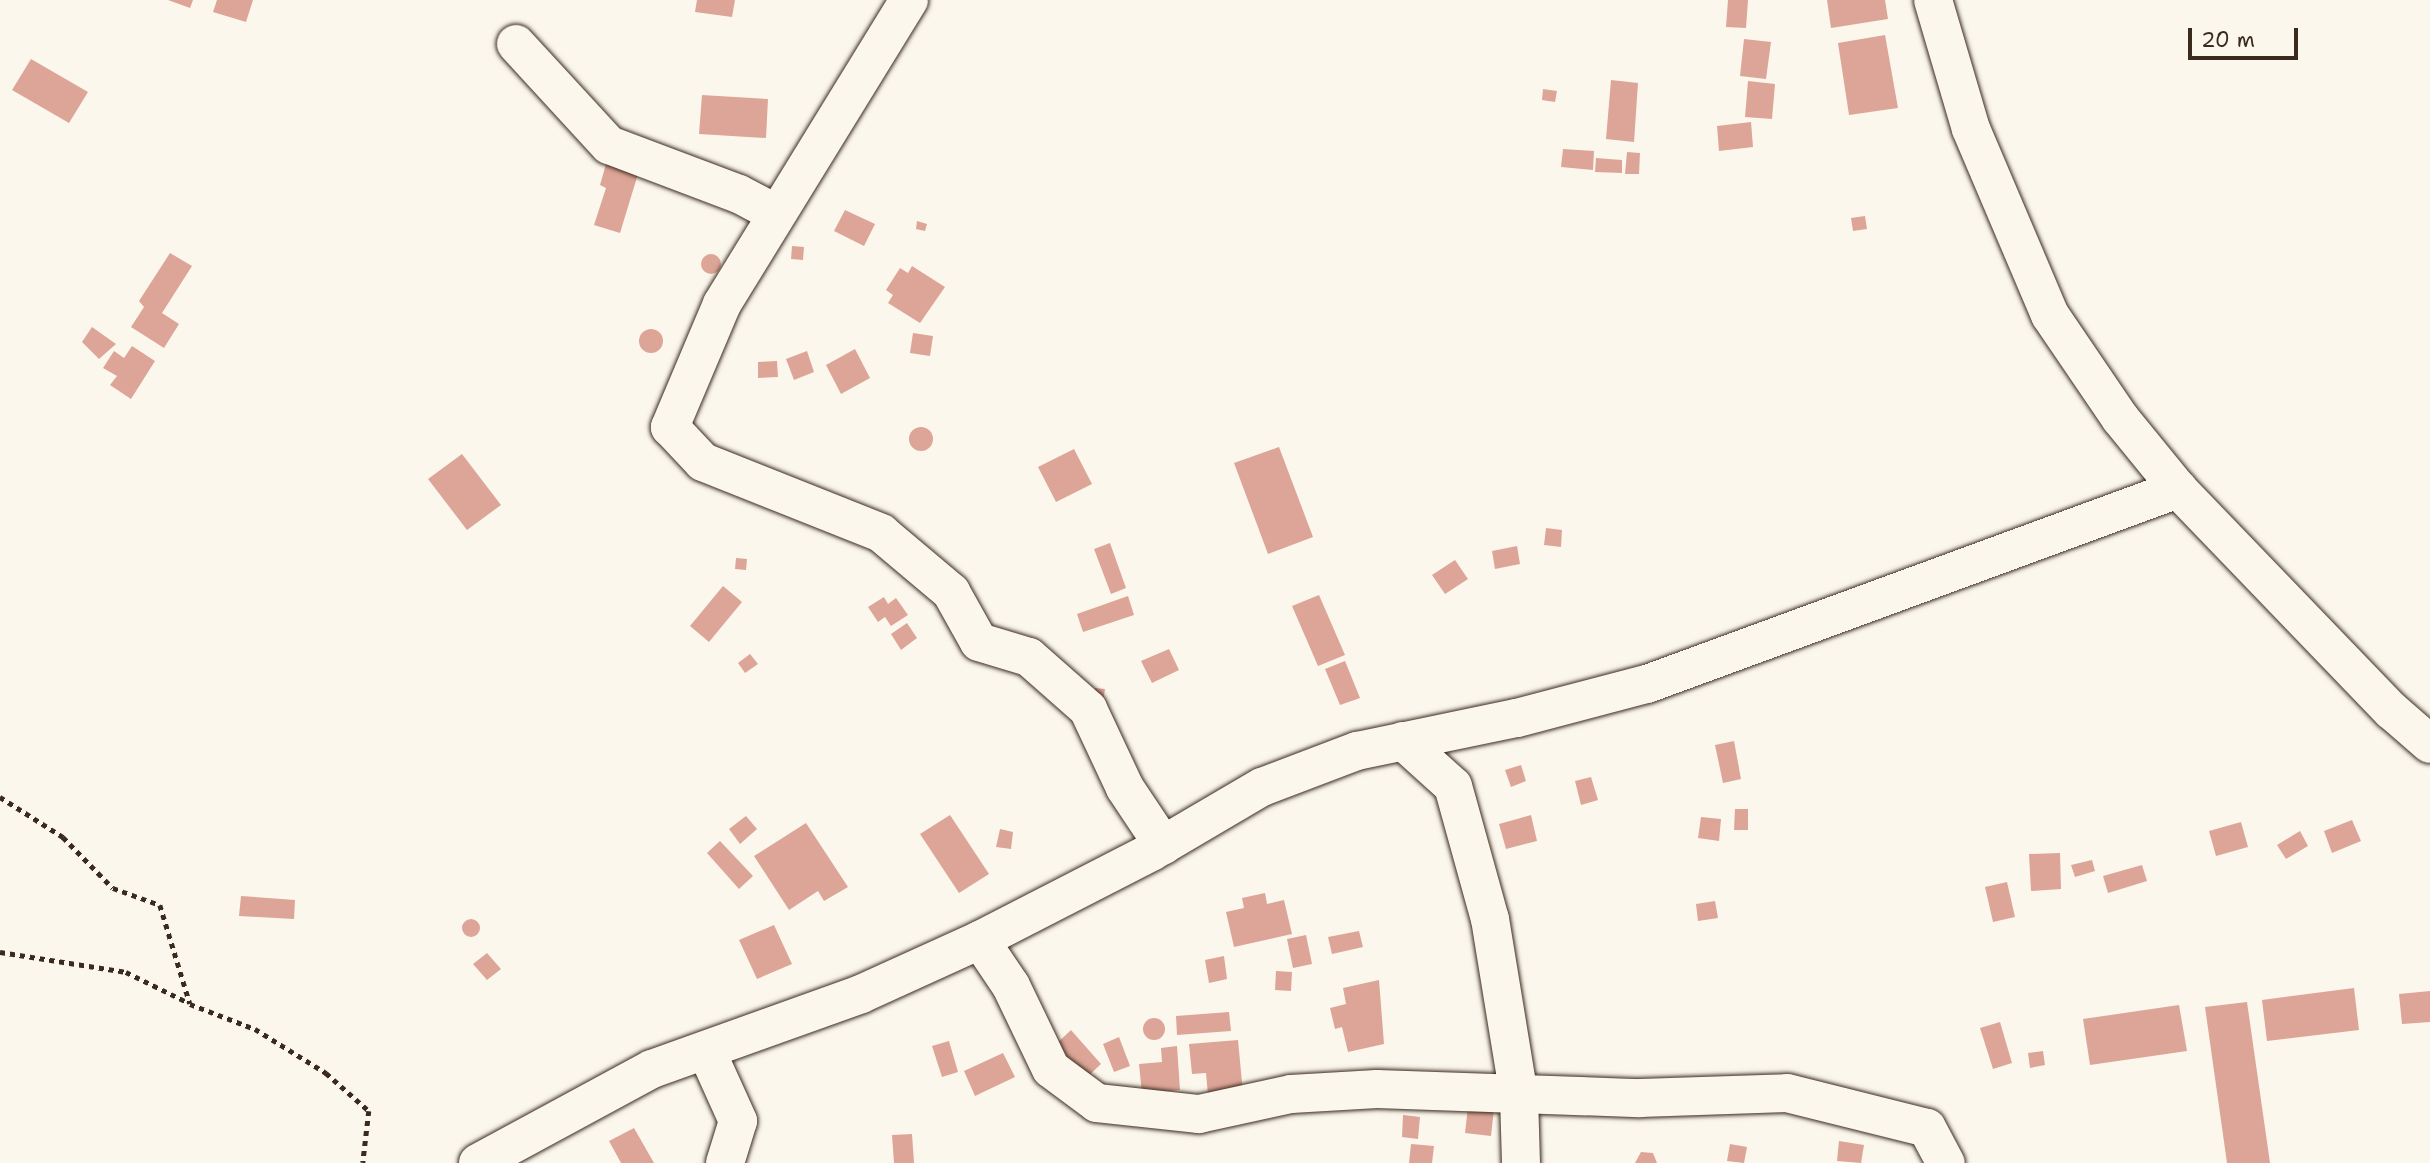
<!DOCTYPE html>
<style>
body{margin:0}
#map{position:relative;width:2430px;height:1163px;overflow:hidden;background:#fbf7ec;font-family:"Shantell Sans",sans-serif}
div>[style]{position:absolute}
.building>*{inset:0;background:#dda597}
.round{border-radius:50%}
.path>*{height:4.5px;margin-top:-2.25px;transform-origin:0;background:repeating-linear-gradient(90deg,#3b2a1e 0 5px,transparent 0 10px)}
.roads{filter:drop-shadow(0 0 2px #3b2a1e) drop-shadow(0 0 2px #3b2a1e)}
.minor>*{height:38px;margin:-19px;padding:0 19px;transform-origin:19px;border-radius:19px;background:#fbf7ec}
span{translate:-50% -50%;white-space:nowrap;text-align:center;line-height:1.15;-webkit-text-stroke:7px #fbf7ec;paint-order:stroke}
.scale{position:absolute;left:2188px;top:28px;width:110px;height:32px;box-sizing:border-box;border:4px solid #3b2a1e;border-top:0;padding-left:9px;font-size:21px;line-height:24px;white-space:nowrap;color:#3b2a1e;-webkit-text-stroke:5px #fbf7ec;paint-order:stroke}
</style>
<div id="map">
<div class="building">
<div style="clip-path:polygon(168px 0,193px 0,190px 8px)"></div>
<div style="clip-path:polygon(217px 0,253px 0,246px 22px,213px 12px)"></div>
<div style="clip-path:polygon(697px 0,735px 0,732px 17px,695px 12px)"></div>
<div style="clip-path:polygon(1728px 0,1748px 0,1746px 28px,1726px 27px)"></div>
<div style="clip-path:polygon(1827px 0,1885px 0,1888px 19px,1831px 28px)"></div>
<div style="clip-path:polygon(1885px 35px,1898px 108px,1849px 115px,1838px 43px)"></div>
<div style="clip-path:polygon(1744px 39px,1771px 42px,1766px 79px,1740px 76px)"></div>
<div style="clip-path:polygon(31px 59px,88px 92px,69px 123px,12px 90px)"></div>
<div style="clip-path:polygon(1611px 80px,1638px 83px,1634px 142px,1606px 139px)"></div>
<div style="clip-path:polygon(1748px 81px,1775px 84px,1772px 119px,1745px 117px)"></div>
<div style="clip-path:polygon(1543px 89px,1557px 91px,1555px 102px,1542px 100px)"></div>
<div style="clip-path:polygon(702px 95px,768px 99px,766px 138px,699px 134px)"></div>
<div style="clip-path:polygon(1751px 122px,1753px 147px,1719px 151px,1717px 126px)"></div>
<div style="clip-path:polygon(1563px 149px,1594px 151px,1593px 170px,1561px 167px)"></div>
<div style="clip-path:polygon(1627px 152px,1640px 153px,1639px 174px,1625px 174px)"></div>
<div style="clip-path:polygon(1596px 158px,1622px 160px,1622px 173px,1595px 172px)"></div>
<div style="clip-path:polygon(606px 164px,638px 174px,620px 233px,594px 225px,606px 188px,600px 185px)"></div>
<div style="clip-path:polygon(845px 210px,875px 224px,864px 246px,834px 231px)"></div>
<div style="clip-path:polygon(1865px 216px,1867px 229px,1853px 231px,1851px 218px)"></div>
<div style="clip-path:polygon(917px 221px,927px 224px,925px 231px,916px 229px)"></div>
<div style="clip-path:polygon(792px 246px,804px 247px,803px 260px,791px 259px)"></div>
<div style="clip-path:polygon(170px 253px,192px 266px,162px 313px,179px 324px,164px 348px,131px 327px,144px 307px,139px 301px)"></div>
<div class="round" style="left:701px;top:254px;width:20px;height:20px"></div>
<div style="clip-path:polygon(912px 266px,945px 287px,920px 323px,888px 303px,893px 295px,886px 290px,900px 268px,908px 273px)"></div>
<div style="clip-path:polygon(92px 327px,116px 344px,99px 359px,82px 342px)"></div>
<div class="round" style="left:639px;top:329px;width:24px;height:24px"></div>
<div style="clip-path:polygon(913px 333px,933px 336px,930px 356px,910px 353px)"></div>
<div style="clip-path:polygon(132px 346px,155px 361px,131px 399px,110px 385px,117px 376px,103px 368px,114px 351px,124px 358px)"></div>
<div style="clip-path:polygon(855px 349px,870px 378px,841px 394px,826px 365px)"></div>
<div style="clip-path:polygon(807px 351px,814px 372px,794px 380px,786px 359px)"></div>
<div style="clip-path:polygon(777px 361px,778px 377px,758px 378px,758px 362px)"></div>
<div class="round" style="left:909px;top:427px;width:24px;height:24px"></div>
<div style="clip-path:polygon(1279px 447px,1313px 537px,1268px 554px,1234px 463px)"></div>
<div style="clip-path:polygon(1074px 449px,1092px 484px,1056px 502px,1038px 467px)"></div>
<div style="clip-path:polygon(462px 454px,501px 505px,467px 530px,428px 479px)"></div>
<div style="clip-path:polygon(1546px 528px,1562px 530px,1561px 547px,1544px 545px)"></div>
<div style="clip-path:polygon(1110px 543px,1126px 588px,1111px 594px,1094px 549px)"></div>
<div style="clip-path:polygon(1517px 546px,1520px 564px,1495px 569px,1492px 551px)"></div>
<div style="clip-path:polygon(736px 558px,747px 559px,746px 570px,735px 569px)"></div>
<div style="clip-path:polygon(1455px 560px,1468px 579px,1445px 594px,1432px 575px)"></div>
<div style="clip-path:polygon(723px 586px,742px 602px,709px 642px,690px 626px)"></div>
<div style="clip-path:polygon(1319px 595px,1345px 655px,1318px 666px,1292px 606px)"></div>
<div style="clip-path:polygon(1128px 596px,1134px 615px,1083px 632px,1077px 614px)"></div>
<div style="clip-path:polygon(884px 597px,888px 604px,896px 598px,908px 615px,891px 626px,885px 617px,878px 622px,868px 607px)"></div>
<div style="clip-path:polygon(907px 623px,917px 638px,901px 650px,891px 634px)"></div>
<div style="clip-path:polygon(1169px 649px,1179px 670px,1152px 683px,1141px 661px)"></div>
<div style="clip-path:polygon(750px 654px,758px 664px,745px 673px,738px 663px)"></div>
<div style="clip-path:polygon(1345px 661px,1360px 698px,1340px 705px,1325px 669px)"></div>
<div style="clip-path:polygon(1095px 688px,1105px 689px,1103px 702px,1093px 701px)"></div>
<div style="clip-path:polygon(1734px 741px,1741px 779px,1723px 783px,1715px 745px)"></div>
<div style="clip-path:polygon(1521px 765px,1526px 781px,1511px 787px,1505px 770px)"></div>
<div style="clip-path:polygon(1591px 777px,1598px 800px,1581px 805px,1575px 781px)"></div>
<div style="clip-path:polygon(1735px 809px,1748px 809px,1748px 830px,1734px 830px)"></div>
<div style="clip-path:polygon(950px 815px,989px 874px,959px 893px,920px 834px)"></div>
<div style="clip-path:polygon(1531px 815px,1537px 841px,1506px 849px,1499px 824px)"></div>
<div style="clip-path:polygon(746px 816px,757px 829px,740px 844px,729px 829px)"></div>
<div style="clip-path:polygon(1701px 817px,1721px 819px,1719px 841px,1698px 838px)"></div>
<div style="clip-path:polygon(2352px 820px,2361px 841px,2332px 853px,2324px 831px)"></div>
<div style="clip-path:polygon(2241px 822px,2248px 847px,2216px 856px,2209px 831px)"></div>
<div style="clip-path:polygon(806px 823px,848px 887px,824px 901px,818px 891px,789px 910px,754px 856px)"></div>
<div style="clip-path:polygon(1000px 829px,1013px 832px,1011px 849px,996px 847px)"></div>
<div style="clip-path:polygon(2300px 831px,2308px 846px,2286px 859px,2277px 845px)"></div>
<div style="clip-path:polygon(720px 841px,753px 876px,739px 889px,707px 853px)"></div>
<div style="clip-path:polygon(2060px 853px,2061px 889px,2031px 891px,2029px 854px)"></div>
<div style="clip-path:polygon(2092px 860px,2095px 871px,2075px 877px,2071px 865px)"></div>
<div style="clip-path:polygon(2142px 865px,2147px 881px,2108px 893px,2103px 876px)"></div>
<div style="clip-path:polygon(2007px 882px,2015px 917px,1993px 922px,1985px 887px)"></div>
<div style="clip-path:polygon(1265px 893px,1267px 904px,1284px 900px,1292px 934px,1234px 947px,1226px 912px,1244px 908px,1242px 898px)"></div>
<div style="clip-path:polygon(241px 896px,295px 900px,294px 919px,239px 916px)"></div>
<div style="clip-path:polygon(1715px 901px,1718px 918px,1698px 921px,1696px 904px)"></div>
<div class="round" style="left:462px;top:919px;width:18px;height:18px"></div>
<div style="clip-path:polygon(774px 925px,792px 964px,757px 979px,739px 940px)"></div>
<div style="clip-path:polygon(1359px 931px,1363px 947px,1332px 954px,1328px 937px)"></div>
<div style="clip-path:polygon(1306px 935px,1312px 964px,1293px 968px,1287px 939px)"></div>
<div style="clip-path:polygon(487px 953px,501px 969px,487px 980px,473px 964px)"></div>
<div style="clip-path:polygon(1224px 956px,1227px 979px,1209px 983px,1205px 960px)"></div>
<div style="clip-path:polygon(1276px 971px,1292px 972px,1291px 991px,1275px 990px)"></div>
<div style="clip-path:polygon(1379px 980px,1384px 1044px,1348px 1052px,1342px 1027px,1335px 1029px,1330px 1008px,1346px 1004px,1343px 988px)"></div>
<div style="clip-path:polygon(2354px 988px,2359px 1030px,2267px 1041px,2262px 1000px)"></div>
<div style="clip-path:polygon(2430px 991px,2430px 1022px,2402px 1024px,2399px 994px)"></div>
<div style="clip-path:polygon(2247px 1002px,2270px 1163px,2227px 1163px,2205px 1007px)"></div>
<div style="clip-path:polygon(2179px 1005px,2187px 1051px,2090px 1065px,2083px 1019px)"></div>
<div style="clip-path:polygon(1229px 1012px,1231px 1031px,1177px 1035px,1176px 1016px)"></div>
<div class="round" style="left:1143px;top:1018px;width:22px;height:22px"></div>
<div style="clip-path:polygon(2000px 1022px,2012px 1063px,1993px 1069px,1980px 1028px)"></div>
<div style="clip-path:polygon(1071px 1030px,1101px 1064px,1085px 1079px,1054px 1046px)"></div>
<div style="clip-path:polygon(1119px 1037px,1130px 1066px,1114px 1072px,1103px 1044px)"></div>
<div style="clip-path:polygon(1238px 1040px,1243px 1093px,1208px 1095px,1206px 1073px,1192px 1074px,1189px 1044px)"></div>
<div style="clip-path:polygon(949px 1041px,958px 1072px,942px 1077px,932px 1046px)"></div>
<div style="clip-path:polygon(1177px 1046px,1180px 1090px,1142px 1094px,1139px 1064px,1162px 1062px,1161px 1048px)"></div>
<div style="clip-path:polygon(2043px 1051px,2045px 1065px,2030px 1068px,2028px 1053px)"></div>
<div style="clip-path:polygon(1003px 1053px,1015px 1077px,975px 1096px,964px 1071px)"></div>
<div style="clip-path:polygon(1468px 1106px,1494px 1109px,1491px 1136px,1465px 1133px)"></div>
<div style="clip-path:polygon(1403px 1115px,1420px 1117px,1418px 1139px,1402px 1137px)"></div>
<div style="clip-path:polygon(634px 1128px,654px 1163px,621px 1163px,609px 1141px)"></div>
<div style="clip-path:polygon(912px 1134px,914px 1163px,894px 1163px,892px 1135px)"></div>
<div style="clip-path:polygon(1839px 1141px,1864px 1145px,1861px 1163px,1837px 1161px)"></div>
<div style="clip-path:polygon(1411px 1144px,1434px 1146px,1432px 1163px,1409px 1163px)"></div>
<div style="clip-path:polygon(1730px 1144px,1747px 1147px,1744px 1163px,1727px 1161px)"></div>
<div style="clip-path:polygon(1641px 1152px,1653px 1153px,1657px 1163px,1635px 1163px)"></div>
</div>
<div class="path">
<div style="left:0;top:797px;width:75px;rotate:32.4deg"></div>
<div style="left:63px;top:837px;width:71px;rotate:45.6deg"></div>
<div style="left:113px;top:888px;width:50px;rotate:19.9deg"></div>
<div style="left:160px;top:905px;width:103px;rotate:73.1deg"></div>
<div style="left:190px;top:1004px;width:70px;rotate:21deg"></div>
<div style="left:255px;top:1029px;width:84px;rotate:31.8deg"></div>
<div style="left:326px;top:1073px;width:57px;rotate:41.5deg"></div>
<div style="left:369px;top:1111px;width:52px;rotate:96.6deg"></div>
<div style="left:0;top:952px;width:128px;rotate:9deg"></div>
<div style="left:126px;top:972px;width:70px;rotate:26.2deg"></div>
</div>
<div class="roads">
<div class="minor">
<div style="left:909px;top:0;width:357px;rotate:121.6deg"></div>
<div style="left:722px;top:304px;width:134px;rotate:112.9deg"></div>
<div style="left:670px;top:427px;width:48px;rotate:46.7deg"></div>
<div style="left:703px;top:462px;width:192px;rotate:21.7deg"></div>
<div style="left:881px;top:533px;width:92px;rotate:40.1deg"></div>
<div style="left:951px;top:592px;width:57px;rotate:60.8deg"></div>
<div style="left:979px;top:642px;width:52px;rotate:16.7deg"></div>
<div style="left:1029px;top:657px;width:79px;rotate:41.4deg"></div>
<div style="left:1088px;top:709px;width:87px;rotate:64.9deg"></div>
<div style="left:1125px;top:788px;width:69px;rotate:56.3deg"></div>
<div style="left:1933px;top:0;width:134px;rotate:73.6deg"></div>
<div style="left:1971px;top:129px;width:202px;rotate:67deg"></div>
<div style="left:2050px;top:315px;width:125px;rotate:55.8deg"></div>
<div style="left:2120px;top:418px;width:92px;rotate:50.8deg"></div>
<div style="left:2178px;top:489px;width:308px;rotate:46.1deg"></div>
<div style="left:2392px;top:711px;width:50px;rotate:41deg"></div>
<div style="left:516px;top:44px;width:137px;rotate:47.4deg"></div>
<div style="left:609px;top:145px;width:139px;rotate:20.7deg"></div>
<div style="left:739px;top:194px;width:41px;rotate:27.8deg"></div>
<div style="left:1403px;top:741px;width:67px;rotate:42deg"></div>
<div style="left:1453px;top:786px;width:138px;rotate:74.5deg"></div>
<div style="left:1490px;top:919px;width:179px;rotate:80.7deg"></div>
<div style="left:1519px;top:1096px;width:67px;rotate:88.3deg"></div>
<div style="left:980px;top:940px;width:55px;rotate:56deg"></div>
<div style="left:1011px;top:986px;width:92px;rotate:64.3deg"></div>
<div style="left:1051px;top:1069px;width:57px;rotate:36.5deg"></div>
<div style="left:1097px;top:1103px;width:103px;rotate:6.2deg"></div>
<div style="left:1199px;top:1114px;width:94px;rotate:-12.3deg"></div>
<div style="left:1291px;top:1094px;width:86px;rotate:-3.3deg"></div>
<div style="left:1377px;top:1089px;width:263px;rotate:2deg"></div>
<div style="left:1640px;top:1098px;width:147px;rotate:-1.9deg"></div>
<div style="left:1787px;top:1093px;width:144px;rotate:14deg"></div>
<div style="left:1927px;top:1128px;width:40px;rotate:62deg"></div>
<div style="left:706px;top:1050px;width:78px;rotate:65.7deg"></div>
<div style="left:738px;top:1121px;width:44px;rotate:107.2deg"></div>
<div style="left:478px;top:1163px;width:198px;rotate:-28.4deg"></div>
<div style="left:652px;top:1069px;width:222px;rotate:-19.7deg"></div>
<div style="left:861px;top:994px;width:131px;rotate:-24.4deg"></div>
<div style="left:980px;top:940px;width:192px;rotate:-27.2deg"></div>
<div style="left:1151px;top:852px;width:129px;rotate:-30.4deg"></div>
<div style="left:1262px;top:787px;width:102px;rotate:-20.8deg"></div>
<div style="left:1357px;top:751px;width:163px;rotate:-11.7deg"></div>
<div style="left:1517px;top:718px;width:134px;rotate:-14.7deg"></div>
<div style="left:1647px;top:684px;width:566px;rotate:-20.16deg"></div>
</div>
</div>
<div class="scale">20 m</div>
</div>
